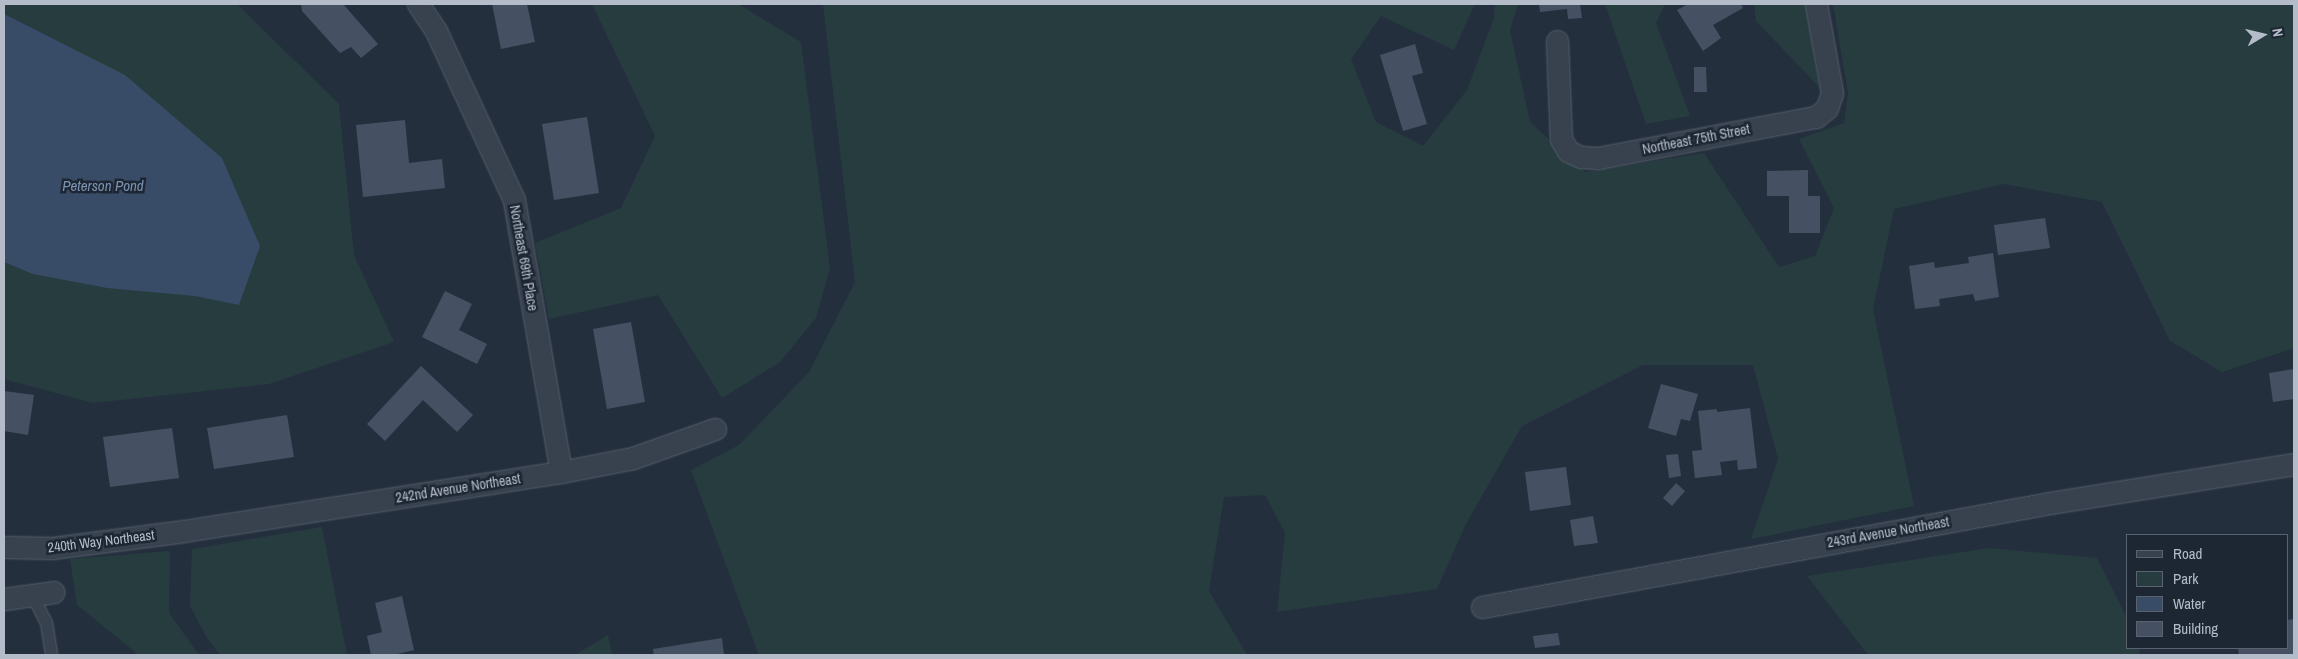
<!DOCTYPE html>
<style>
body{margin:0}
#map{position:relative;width:2298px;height:659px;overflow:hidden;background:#242f3e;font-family:"Archivo Narrow",sans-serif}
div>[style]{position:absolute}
.green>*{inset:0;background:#263c3f}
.water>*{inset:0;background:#394c67}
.building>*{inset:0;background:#455162}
.roads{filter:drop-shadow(0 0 1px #565f6c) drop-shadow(0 0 1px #565f6c)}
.service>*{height:11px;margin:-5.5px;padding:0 5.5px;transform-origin:5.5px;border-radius:5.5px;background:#38414e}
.minor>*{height:21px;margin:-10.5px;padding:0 10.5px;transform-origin:10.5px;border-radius:10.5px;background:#38414e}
span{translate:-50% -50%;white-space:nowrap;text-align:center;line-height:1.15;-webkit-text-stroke:5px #1d2633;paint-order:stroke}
.street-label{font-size:14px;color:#b4bcc9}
.water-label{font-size:15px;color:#7c92b1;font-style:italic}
.frame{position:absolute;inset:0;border:5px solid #b4bcc9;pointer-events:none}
.legend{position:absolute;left:2126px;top:534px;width:162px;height:115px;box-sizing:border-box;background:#1d2633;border:1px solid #59626f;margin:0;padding:6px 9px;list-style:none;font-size:15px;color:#b4bcc9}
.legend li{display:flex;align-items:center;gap:10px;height:25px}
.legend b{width:25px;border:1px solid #59626f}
.north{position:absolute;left:2238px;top:10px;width:50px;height:50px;-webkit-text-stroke:4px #1d2633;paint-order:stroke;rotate:81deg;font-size:14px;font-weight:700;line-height:20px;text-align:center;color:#b4bcc9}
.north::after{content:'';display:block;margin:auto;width:18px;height:22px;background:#b4bcc9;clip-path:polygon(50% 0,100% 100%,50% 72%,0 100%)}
</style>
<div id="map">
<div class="green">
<div style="clip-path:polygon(4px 4px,237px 4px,339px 104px,354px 255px,394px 342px,269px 384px,93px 403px,4px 379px)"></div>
<div style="clip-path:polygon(592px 4px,738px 4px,801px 42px,830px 268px,816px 318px,780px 362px,722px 398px,658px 295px,549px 319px,535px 243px,621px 208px,655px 136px)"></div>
<div style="clip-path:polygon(823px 4px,1475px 4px,1454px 50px,1381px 16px,1351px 59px,1376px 122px,1423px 146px,1467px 90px,1494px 18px,1495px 4px,1518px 4px,1510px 30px,1530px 122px,1585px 172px,1704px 153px,1779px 267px,1815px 256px,1834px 208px,1799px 139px,1844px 123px,1848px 93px,1833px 4px,2294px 4px,2294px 348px,2222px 372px,2170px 341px,2102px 202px,2004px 184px,1894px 209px,1873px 309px,1914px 506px,1751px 539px,1778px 459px,1753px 365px,1643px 365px,1522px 426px,1466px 524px,1437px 589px,1277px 612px,1285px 533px,1265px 495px,1224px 497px,1209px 591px,1247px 655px,759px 655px,691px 470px,739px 445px,809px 372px,855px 282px)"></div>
<div style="clip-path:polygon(1605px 4px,1665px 4px,1656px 23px,1690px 116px,1646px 124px)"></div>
<div style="clip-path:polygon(1754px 4px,1805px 4px,1819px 87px,1756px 21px)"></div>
<div style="clip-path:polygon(322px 527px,347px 655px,220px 655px,207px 638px,190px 606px,192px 549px)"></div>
<div style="clip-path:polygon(1989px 548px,2097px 558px,2127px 618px,2127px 648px,2139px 648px,2140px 655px,1868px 655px,1807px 576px)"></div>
<div style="clip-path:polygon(170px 551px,169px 613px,199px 655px,139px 655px,77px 605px,70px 559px)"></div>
<div style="clip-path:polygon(608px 635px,612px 655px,575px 655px)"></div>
</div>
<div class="water">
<div style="clip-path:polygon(4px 14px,125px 75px,222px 158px,260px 246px,239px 305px,195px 296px,107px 288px,33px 274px,4px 262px)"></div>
</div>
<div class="building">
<div style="clip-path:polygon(301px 4px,343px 4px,378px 44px,361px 58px,351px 47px,340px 53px,302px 11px)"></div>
<div style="clip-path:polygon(492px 4px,527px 4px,535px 42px,501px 49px)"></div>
<div style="clip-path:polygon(1539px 4px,1580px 4px,1582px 18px,1568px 19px,1567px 9px,1540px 12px)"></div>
<div style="clip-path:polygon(1688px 4px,1741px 4px,1743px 8px,1713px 25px,1721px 38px,1703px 51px,1677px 10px)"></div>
<div style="clip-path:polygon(1415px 44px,1423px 73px,1412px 76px,1427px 124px,1403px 131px,1380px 55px)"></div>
<div style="clip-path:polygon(1694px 67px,1706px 67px,1707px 92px,1694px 92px)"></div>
<div style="clip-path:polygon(587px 117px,599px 193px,554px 200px,542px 124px)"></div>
<div style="clip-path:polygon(405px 120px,409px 163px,442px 159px,445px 188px,363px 197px,356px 125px)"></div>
<div style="clip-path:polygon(1808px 170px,1808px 196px,1820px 196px,1820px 233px,1789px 233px,1789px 196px,1767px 196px,1767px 171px)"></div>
<div style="clip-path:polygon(2045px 218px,2050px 248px,1998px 255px,1994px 225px)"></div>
<div style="clip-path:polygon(1993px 253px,1999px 297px,1975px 301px,1973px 294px,1939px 299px,1940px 306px,1915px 309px,1909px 266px,1934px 262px,1935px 268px,1969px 263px,1968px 257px)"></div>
<div style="clip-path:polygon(445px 291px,472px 304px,459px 330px,487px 344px,477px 364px,422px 337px)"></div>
<div style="clip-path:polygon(631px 322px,645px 402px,607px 409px,593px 329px)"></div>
<div style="clip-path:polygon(421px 366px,473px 415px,457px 432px,423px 400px,385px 441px,367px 424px)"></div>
<div style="clip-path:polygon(2294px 369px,2294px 399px,2273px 402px,2269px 373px)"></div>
<div style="clip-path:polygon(1661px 384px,1698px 394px,1690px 421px,1681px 419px,1676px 436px,1648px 428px)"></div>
<div style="clip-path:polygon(4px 391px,34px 395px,28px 435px,4px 431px)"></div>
<div style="clip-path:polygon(1750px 408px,1757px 468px,1738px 470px,1737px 460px,1720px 462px,1722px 475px,1695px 478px,1692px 451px,1702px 450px,1698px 411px,1717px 409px,1717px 412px)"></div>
<div style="clip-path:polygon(287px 415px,294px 457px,214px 469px,207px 428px)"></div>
<div style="clip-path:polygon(172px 428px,179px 478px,110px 487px,103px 437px)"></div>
<div style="clip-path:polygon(1678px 454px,1681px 476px,1669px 478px,1666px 455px)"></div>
<div style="clip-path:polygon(1566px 467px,1571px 505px,1530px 511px,1525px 472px)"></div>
<div style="clip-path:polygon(1676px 483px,1685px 491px,1672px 506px,1663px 498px)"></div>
<div style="clip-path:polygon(1593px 516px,1598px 543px,1574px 546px,1570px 520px)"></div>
<div style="clip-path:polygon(402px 596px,414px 650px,393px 655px,371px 655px,367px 636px,382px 632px,375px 603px)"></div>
<div style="clip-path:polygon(2294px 619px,2294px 655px,2239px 655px,2238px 648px,2287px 648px,2287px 620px)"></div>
<div style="clip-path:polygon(1558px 633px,1560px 645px,1535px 648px,1533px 636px)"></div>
<div style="clip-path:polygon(722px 638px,724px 655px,654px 655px,653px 649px)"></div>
</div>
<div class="roads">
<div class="service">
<div style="left:32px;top:595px;width:30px;rotate:63deg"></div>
<div style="left:46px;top:622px;width:33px;rotate:81deg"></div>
</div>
<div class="minor">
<div style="left:418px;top:4px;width:32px;rotate:56deg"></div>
<div style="left:436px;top:31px;width:186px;rotate:65.2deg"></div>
<div style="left:514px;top:200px;width:276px;rotate:80.2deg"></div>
<div style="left:1557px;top:41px;width:98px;rotate:87.7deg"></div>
<div style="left:1561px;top:139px;width:14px;rotate:60deg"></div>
<div style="left:1568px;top:151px;width:14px;rotate:25deg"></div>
<div style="left:1581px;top:157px;width:17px;rotate:3deg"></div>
<div style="left:1598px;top:158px;width:222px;rotate:-10.7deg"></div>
<div style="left:1816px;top:117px;width:14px;rotate:-39deg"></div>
<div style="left:1827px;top:108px;width:16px;rotate:-72deg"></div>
<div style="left:1832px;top:93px;width:90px;rotate:-100.2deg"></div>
<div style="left:4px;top:547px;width:48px;rotate:1.2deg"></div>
<div style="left:52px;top:548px;width:133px;rotate:-7.3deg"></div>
<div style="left:184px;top:531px;width:382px;rotate:-8.9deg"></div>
<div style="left:561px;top:472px;width:73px;rotate:-11deg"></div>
<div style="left:633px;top:458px;width:87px;rotate:-19.5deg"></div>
<div style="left:4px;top:599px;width:50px;rotate:-8deg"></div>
<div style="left:1482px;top:607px;width:577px;rotate:-10.38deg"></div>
<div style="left:2050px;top:503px;width:247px;rotate:-9.1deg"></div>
</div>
</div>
<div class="street-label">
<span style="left:1696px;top:139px;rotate:-11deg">Northeast 75th Street</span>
<span style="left:524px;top:258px;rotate:80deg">Northeast 69th Place</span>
<span style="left:458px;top:488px;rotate:-9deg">242nd Avenue Northeast</span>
<span style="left:1888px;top:532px;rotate:-10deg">243rd Avenue Northeast</span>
<span style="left:101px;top:541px;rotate:-7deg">240th Way Northeast</span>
</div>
<div class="water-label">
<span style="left:103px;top:186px">Peterson Pond</span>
</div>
<div class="frame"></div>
<ul class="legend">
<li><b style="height:6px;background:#38414e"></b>Road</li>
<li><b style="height:14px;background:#263c3f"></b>Park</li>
<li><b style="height:14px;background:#394c67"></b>Water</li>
<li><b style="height:14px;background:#455162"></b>Building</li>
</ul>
<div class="north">N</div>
</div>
